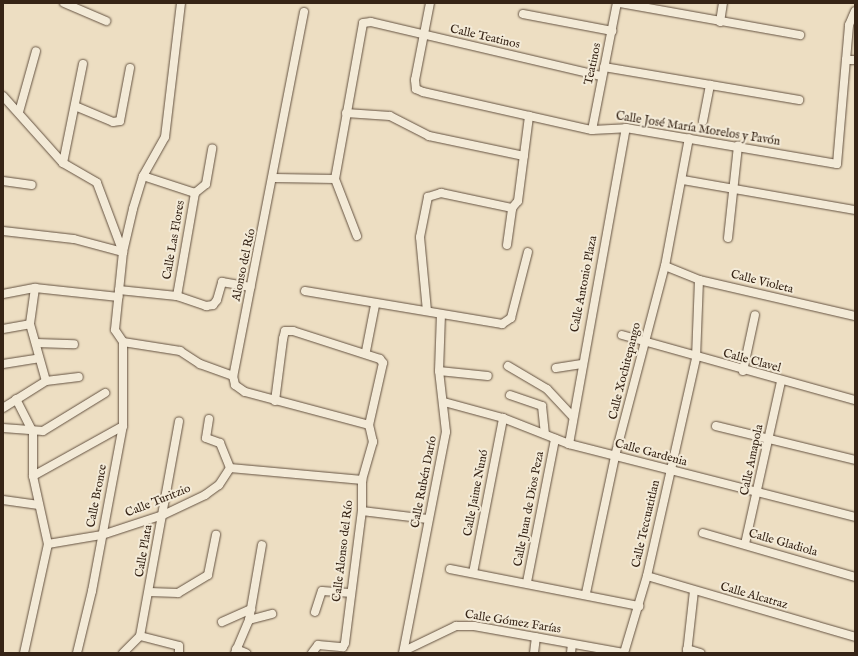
<!DOCTYPE html>
<meta charset="utf-8">
<style>
body{margin:0}
#map{position:relative;width:858px;height:656px;overflow:hidden;background:#eddec2;font-family:"IM FELL English",serif}
div>[style]{position:absolute}
.roads{filter:drop-shadow(0 0 1px #645241) drop-shadow(0 0 1px #645241)}
.street>*{height:8px;margin:-4px;padding:0 4px;transform-origin:4px;border-radius:4px;background:#f3ead7}
span{translate:-50% -50%;white-space:nowrap;text-align:center;line-height:1.15;-webkit-text-stroke:4px #f3ead7;paint-order:stroke}
.street-label{font-size:12px;color:#362416}
.frame{position:absolute;inset:0;border:4px solid #362416;pointer-events:none}
</style>
<div id="map">
<div class="roads">
<div class="street">
<div style="left:64px;top:3px;width:46px;rotate:23.2deg"></div>
<div style="left:181px;top:3px;width:135px;rotate:96.8deg"></div>
<div style="left:165px;top:137px;width:45px;rotate:119.4deg"></div>
<div style="left:143px;top:176px;width:34px;rotate:107deg"></div>
<div style="left:133px;top:209px;width:44px;rotate:103.1deg"></div>
<div style="left:123px;top:252px;width:78px;rotate:95.9deg"></div>
<div style="left:115px;top:330px;width:14px;rotate:56deg"></div>
<div style="left:123px;top:342px;width:58px;rotate:9deg"></div>
<div style="left:180px;top:351px;width:24px;rotate:33deg"></div>
<div style="left:200px;top:364px;width:35px;rotate:20deg"></div>
<div style="left:430px;top:3px;width:78px;rotate:101deg"></div>
<div style="left:415px;top:80px;width:9px;rotate:84deg"></div>
<div style="left:416px;top:89px;width:8px;rotate:23deg"></div>
<div style="left:423px;top:92px;width:173px;rotate:12.7deg"></div>
<div style="left:592px;top:130px;width:34px;rotate:-3deg"></div>
<div style="left:626px;top:128px;width:214px;rotate:9.7deg"></div>
<div style="left:837px;top:164px;width:104px;rotate:-85.1deg"></div>
<div style="left:846px;top:60px;width:9px"></div>
<div style="left:620px;top:3px;width:183px;rotate:10.1deg"></div>
<div style="left:304px;top:12px;width:371px;rotate:101deg"></div>
<div style="left:233px;top:376px;width:9px;rotate:77deg"></div>
<div style="left:235px;top:385px;width:12px;rotate:35deg"></div>
<div style="left:245px;top:392px;width:128px;rotate:14.9deg"></div>
<div style="left:523px;top:14px;width:91px;rotate:10.8deg"></div>
<div style="left:720px;top:22px;width:19px;rotate:-81deg"></div>
<div style="left:846px;top:60px;width:35px;rotate:-85deg"></div>
<div style="left:849px;top:25px;width:15px;rotate:-67deg"></div>
<div style="left:604px;top:67px;width:198px;rotate:9.6deg"></div>
<div style="left:3px;top:96px;width:90px;rotate:48.2deg"></div>
<div style="left:63px;top:163px;width:39px;rotate:30deg"></div>
<div style="left:97px;top:183px;width:74px;rotate:69.4deg"></div>
<div style="left:75px;top:106px;width:41px;rotate:22.8deg"></div>
<div style="left:113px;top:122px;width:7px;rotate:-8deg"></div>
<div style="left:120px;top:121px;width:54px;rotate:-79.3deg"></div>
<div style="left:19px;top:112px;width:63px;rotate:-74.4deg"></div>
<div style="left:346px;top:113px;width:44px;rotate:3.9deg"></div>
<div style="left:390px;top:116px;width:44px;rotate:27.1deg"></div>
<div style="left:429px;top:136px;width:97px;rotate:11.9deg"></div>
<div style="left:703px;top:121px;width:37px;rotate:-79deg"></div>
<div style="left:592px;top:130px;width:129px;rotate:-78.9deg"></div>
<div style="left:63px;top:163px;width:101px;rotate:-78.6deg"></div>
<div style="left:143px;top:176px;width:55px;rotate:18.1deg"></div>
<div style="left:274px;top:178px;width:61px;rotate:0.9deg"></div>
<div style="left:683px;top:180px;width:175px;rotate:9.9deg"></div>
<div style="left:3px;top:181px;width:29px;rotate:8deg"></div>
<div style="left:195px;top:193px;width:14px;rotate:-39deg"></div>
<div style="left:206px;top:184px;width:36px;rotate:-80deg"></div>
<div style="left:3px;top:231px;width:71px;rotate:6.4deg"></div>
<div style="left:74px;top:239px;width:51px;rotate:14.9deg"></div>
<div style="left:357px;top:236px;width:61px;rotate:-111.1deg"></div>
<div style="left:335px;top:179px;width:158px;rotate:-79.8deg"></div>
<div style="left:363px;top:23px;width:8px;rotate:-7deg"></div>
<div style="left:371px;top:22px;width:237px;rotate:13.2deg"></div>
<div style="left:728px;top:238px;width:93px;rotate:-83.8deg"></div>
<div style="left:507px;top:245px;width:37px;rotate:-82deg"></div>
<div style="left:512px;top:208px;width:9px;rotate:-49deg"></div>
<div style="left:518px;top:201px;width:86px;rotate:-82.6deg"></div>
<div style="left:665px;top:266px;width:37px;rotate:22deg"></div>
<div style="left:699px;top:280px;width:160px;rotate:13deg"></div>
<div style="left:35px;top:288px;width:36px;rotate:98deg"></div>
<div style="left:30px;top:324px;width:59px;rotate:74.3deg"></div>
<div style="left:119px;top:290px;width:58px;rotate:5.9deg"></div>
<div style="left:177px;top:296px;width:31px;rotate:19deg"></div>
<div style="left:206px;top:306px;width:7px;rotate:-8deg"></div>
<div style="left:213px;top:305px;width:6px;rotate:-51deg"></div>
<div style="left:217px;top:300px;width:19px;rotate:-74deg"></div>
<div style="left:222px;top:282px;width:29px;rotate:10deg"></div>
<div style="left:305px;top:291px;width:200px;rotate:9.5deg"></div>
<div style="left:502px;top:324px;width:11px;rotate:-34deg"></div>
<div style="left:511px;top:318px;width:68px;rotate:-75.6deg"></div>
<div style="left:3px;top:294px;width:33px;rotate:-11deg"></div>
<div style="left:35px;top:288px;width:84px;rotate:6.1deg"></div>
<div style="left:177px;top:296px;width:105px;rotate:-80.1deg"></div>
<div style="left:427px;top:311px;width:74px;rotate:-95.4deg"></div>
<div style="left:420px;top:237px;width:41px;rotate:-78.7deg"></div>
<div style="left:428px;top:197px;width:14px;rotate:-17deg"></div>
<div style="left:441px;top:193px;width:73px;rotate:11.9deg"></div>
<div style="left:3px;top:329px;width:27px;rotate:-10deg"></div>
<div style="left:622px;top:335px;width:242px;rotate:15.6deg"></div>
<div style="left:36px;top:343px;width:38px;rotate:2deg"></div>
<div style="left:366px;top:351px;width:47px;rotate:-78.9deg"></div>
<div style="left:3px;top:364px;width:36px;rotate:-9deg"></div>
<div style="left:508px;top:366px;width:45px;rotate:30.5deg"></div>
<div style="left:547px;top:389px;width:38px;rotate:47deg"></div>
<div style="left:556px;top:368px;width:26px;rotate:-9deg"></div>
<div style="left:439px;top:371px;width:49px;rotate:5.8deg"></div>
<div style="left:743px;top:371px;width:57px;rotate:-77.9deg"></div>
<div style="left:510px;top:395px;width:34px;rotate:19deg"></div>
<div style="left:542px;top:406px;width:28px;rotate:84deg"></div>
<div style="left:16px;top:399px;width:38px;rotate:63deg"></div>
<div style="left:33px;top:433px;width:43px;rotate:90deg"></div>
<div style="left:33px;top:476px;width:70px;rotate:77.6deg"></div>
<div style="left:48px;top:544px;width:112px;rotate:102.4deg"></div>
<div style="left:275px;top:401px;width:63px;rotate:-82.6deg"></div>
<div style="left:283px;top:339px;width:8px;rotate:-76deg"></div>
<div style="left:285px;top:331px;width:8px"></div>
<div style="left:293px;top:331px;width:91px;rotate:17.8deg"></div>
<div style="left:380px;top:359px;width:5px;rotate:53deg"></div>
<div style="left:383px;top:363px;width:64px;rotate:102.7deg"></div>
<div style="left:444px;top:402px;width:61px;rotate:15.2deg"></div>
<div style="left:503px;top:418px;width:71px;rotate:21.5deg"></div>
<div style="left:569px;top:444px;width:295px;rotate:14.3deg"></div>
<div style="left:3px;top:408px;width:51px;rotate:-32.1deg"></div>
<div style="left:46px;top:381px;width:33px;rotate:-7deg"></div>
<div style="left:209px;top:419px;width:19px;rotate:99deg"></div>
<div style="left:206px;top:438px;width:15px;rotate:20deg"></div>
<div style="left:220px;top:443px;width:27px;rotate:68deg"></div>
<div style="left:716px;top:426px;width:143px;rotate:13.7deg"></div>
<div style="left:3px;top:428px;width:40px;rotate:4.3deg"></div>
<div style="left:43px;top:431px;width:73px;rotate:-31.5deg"></div>
<div style="left:569px;top:444px;width:321px;rotate:-79.8deg"></div>
<div style="left:230px;top:468px;width:133px;rotate:5.2deg"></div>
<div style="left:33px;top:476px;width:103px;rotate:-29.1deg"></div>
<div style="left:3px;top:500px;width:36px;rotate:8deg"></div>
<div style="left:362px;top:511px;width:66px;rotate:6.9deg"></div>
<div style="left:703px;top:533px;width:158px;rotate:16.1deg"></div>
<div style="left:48px;top:544px;width:55px;rotate:-9.5deg"></div>
<div style="left:102px;top:535px;width:64px;rotate:-18.2deg"></div>
<div style="left:163px;top:515px;width:47px;rotate:-25.5deg"></div>
<div style="left:205px;top:495px;width:17px;rotate:-36deg"></div>
<div style="left:219px;top:485px;width:20px;rotate:-57deg"></div>
<div style="left:745px;top:544px;width:167px;rotate:-77.5deg"></div>
<div style="left:450px;top:569px;width:193px;rotate:11.1deg"></div>
<div style="left:473px;top:573px;width:158px;rotate:-79deg"></div>
<div style="left:647px;top:576px;width:217px;rotate:16.3deg"></div>
<div style="left:527px;top:582px;width:146px;rotate:-78.9deg"></div>
<div style="left:149px;top:592px;width:29px;rotate:2deg"></div>
<div style="left:178px;top:593px;width:35px;rotate:-31deg"></div>
<div style="left:208px;top:575px;width:41px;rotate:-78.7deg"></div>
<div style="left:586px;top:593px;width:140px;rotate:-78deg"></div>
<div style="left:615px;top:456px;width:196px;rotate:-75.3deg"></div>
<div style="left:665px;top:266px;width:130px;rotate:-79.4deg"></div>
<div style="left:315px;top:612px;width:22px;rotate:-72deg"></div>
<div style="left:322px;top:591px;width:27px;rotate:4deg"></div>
<div style="left:249px;top:620px;width:24px;rotate:-15deg"></div>
<div style="left:222px;top:622px;width:32px;rotate:-24deg"></div>
<div style="left:140px;top:636px;width:40px;rotate:14.4deg"></div>
<div style="left:179px;top:646px;width:7px;rotate:90deg"></div>
<div style="left:236px;top:649px;width:11px;rotate:22deg"></div>
<div style="left:687px;top:649px;width:14px;rotate:17deg"></div>
<div style="left:404px;top:651px;width:58px;rotate:-25.7deg"></div>
<div style="left:456px;top:626px;width:18px"></div>
<div style="left:474px;top:626px;width:152px;rotate:10.2deg"></div>
<div style="left:77px;top:653px;width:64px;rotate:-76.4deg"></div>
<div style="left:92px;top:591px;width:168px;rotate:-79.4deg"></div>
<div style="left:123px;top:426px;width:84px;rotate:-90deg"></div>
<div style="left:123px;top:653px;width:24px;rotate:-45deg"></div>
<div style="left:140px;top:636px;width:218px;rotate:-79.7deg"></div>
<div style="left:235px;top:653px;width:36px;rotate:-67deg"></div>
<div style="left:249px;top:620px;width:76px;rotate:-80.2deg"></div>
<div style="left:312px;top:653px;width:10px;rotate:-53deg"></div>
<div style="left:318px;top:645px;width:25px;rotate:5deg"></div>
<div style="left:343px;top:647px;width:4px;rotate:-63deg"></div>
<div style="left:345px;top:643px;width:133px;rotate:-82.7deg"></div>
<div style="left:362px;top:511px;width:31px;rotate:-90deg"></div>
<div style="left:362px;top:480px;width:40px;rotate:-74deg"></div>
<div style="left:373px;top:442px;width:17px;rotate:-103deg"></div>
<div style="left:403px;top:653px;width:225px;rotate:-79deg"></div>
<div style="left:446px;top:432px;width:61px;rotate:-96.5deg"></div>
<div style="left:439px;top:371px;width:56px;rotate:-88deg"></div>
<div style="left:534px;top:653px;width:16px;rotate:-83deg"></div>
<div style="left:571px;top:653px;width:9px;rotate:-84deg"></div>
<div style="left:624px;top:653px;width:80px;rotate:-73.4deg"></div>
<div style="left:647px;top:576px;width:223px;rotate:-77.3deg"></div>
<div style="left:696px;top:358px;width:78px;rotate:-87.8deg"></div>
<div style="left:687px;top:653px;width:62px;rotate:-83.6deg"></div>
</div>
</div>
<div class="street-label">
<span style="left:485px;top:37px;rotate:13deg">Calle Teatinos</span>
<span style="left:593px;top:64px;rotate:-78deg">Teatinos</span>
<span style="left:698px;top:129px;rotate:9deg">Calle José María Morelos y Pavón</span>
<span style="left:174px;top:240px;rotate:-80deg">Calle Las Flores</span>
<span style="left:244px;top:265px;rotate:-78deg">Alonso del Río</span>
<span style="left:762px;top:282px;rotate:14deg">Calle Violeta</span>
<span style="left:584px;top:284px;rotate:-79deg">Calle Antonio Plaza</span>
<span style="left:752px;top:361px;rotate:15deg">Calle Clavel</span>
<span style="left:625px;top:371px;rotate:-76deg">Calle Xochitepango</span>
<span style="left:651px;top:453px;rotate:15deg">Calle Gardenia</span>
<span style="left:752px;top:460px;rotate:-78deg">Calle Amapola</span>
<span style="left:424px;top:482px;rotate:-79deg">Calle Rubén Darío</span>
<span style="left:476px;top:493px;rotate:-79deg">Calle Jaime Nunó</span>
<span style="left:97px;top:496px;rotate:-79deg">Calle Bronce</span>
<span style="left:158px;top:501px;rotate:-22deg">Calle Turitzio</span>
<span style="left:529px;top:509px;rotate:-79deg">Calle Juan de Dios Peza</span>
<span style="left:646px;top:524px;rotate:-77deg">Calle Teccuatitlan</span>
<span style="left:783px;top:543px;rotate:16deg">Calle Gladiola</span>
<span style="left:144px;top:551px;rotate:-80deg">Calle Plata</span>
<span style="left:343px;top:551px;rotate:-83deg">Calle Alonso del Río</span>
<span style="left:754px;top:596px;rotate:16deg">Calle Alcatraz</span>
<span style="left:513px;top:622px;rotate:9deg">Calle Gómez Farías</span>
</div>
<div class="frame"></div>
</div>
